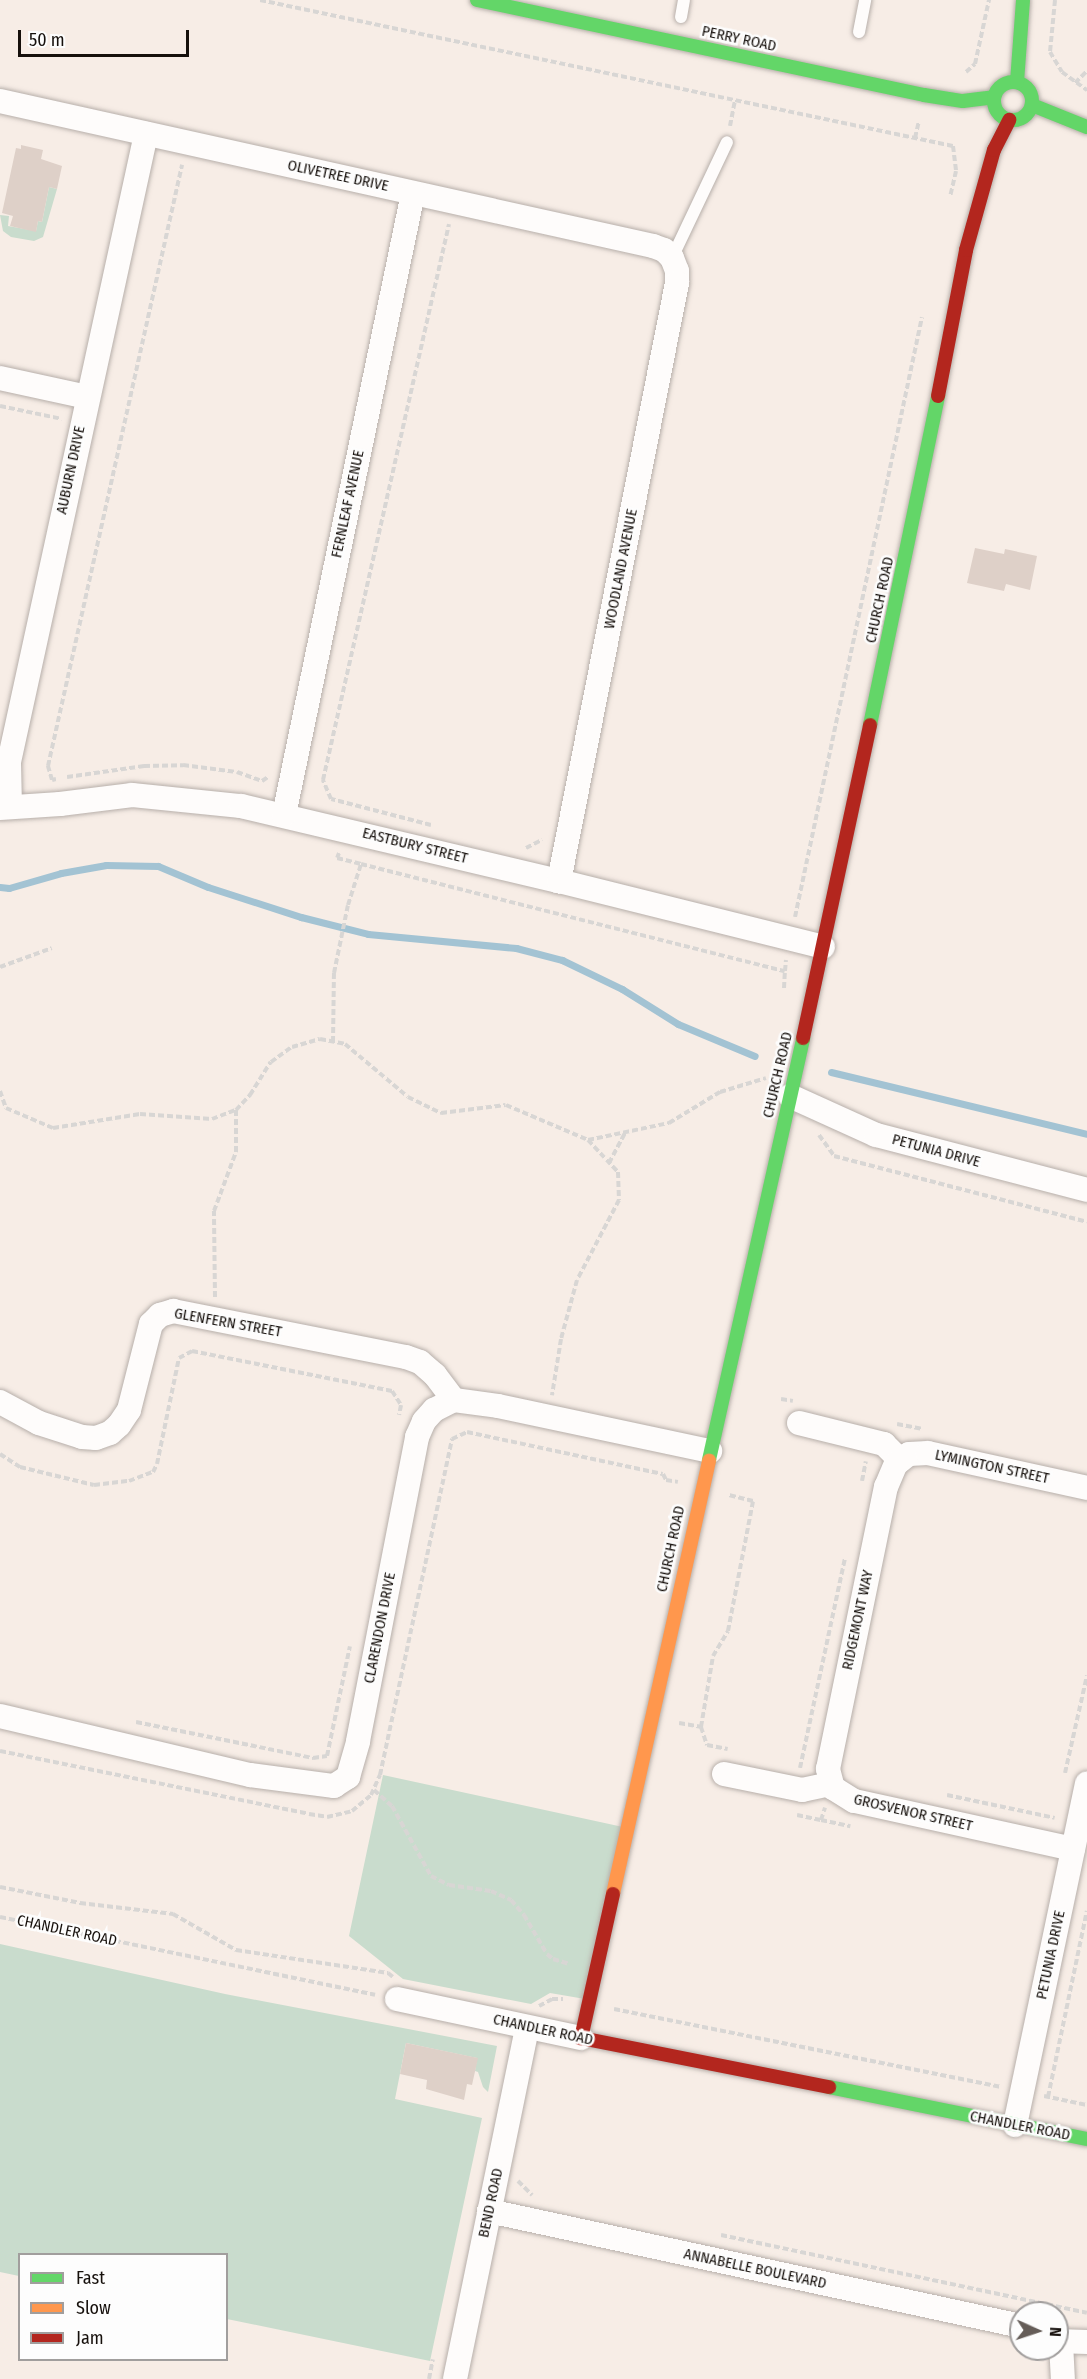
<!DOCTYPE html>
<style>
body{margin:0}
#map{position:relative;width:1087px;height:2379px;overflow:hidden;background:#f7ede6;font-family:"Fira Sans Condensed",sans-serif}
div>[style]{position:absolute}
.green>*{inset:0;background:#c9dccd}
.stream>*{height:7px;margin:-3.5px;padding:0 3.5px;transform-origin:3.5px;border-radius:3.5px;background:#a3c3d3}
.building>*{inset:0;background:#ded0c8}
.path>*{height:4px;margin-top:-2px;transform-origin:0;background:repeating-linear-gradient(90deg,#d8d6d4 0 6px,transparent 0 9px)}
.roads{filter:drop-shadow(0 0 2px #b7afaa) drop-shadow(0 0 2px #b7afaa)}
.lane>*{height:12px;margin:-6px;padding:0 6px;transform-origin:6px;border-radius:6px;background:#fefcfb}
.street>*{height:24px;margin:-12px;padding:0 12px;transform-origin:12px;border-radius:12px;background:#fefcfb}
.fast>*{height:14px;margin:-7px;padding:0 7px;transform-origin:7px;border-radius:7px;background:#63d668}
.fast>.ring{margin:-7px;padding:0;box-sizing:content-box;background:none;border:14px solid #63d668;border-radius:50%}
.slow>*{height:14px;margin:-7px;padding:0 7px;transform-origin:7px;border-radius:7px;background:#ff974d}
.jam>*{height:14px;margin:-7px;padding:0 7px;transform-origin:7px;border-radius:7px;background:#b3261e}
span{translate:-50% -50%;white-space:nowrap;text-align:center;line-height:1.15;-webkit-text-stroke:5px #fdfdfd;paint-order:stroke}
.street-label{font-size:15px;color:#16100c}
.legend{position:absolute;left:18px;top:2253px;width:210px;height:108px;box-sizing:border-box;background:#fdfdfd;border:2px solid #a19e9d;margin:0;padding:8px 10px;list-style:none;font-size:18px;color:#16100c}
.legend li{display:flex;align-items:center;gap:12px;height:30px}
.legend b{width:30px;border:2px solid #a19e9d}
.north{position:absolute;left:1009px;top:2301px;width:60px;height:60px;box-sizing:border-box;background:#fdfdfd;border:2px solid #a19e9d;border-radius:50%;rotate:93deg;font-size:16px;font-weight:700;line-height:24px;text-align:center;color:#16100c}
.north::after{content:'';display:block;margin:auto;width:21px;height:27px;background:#655d58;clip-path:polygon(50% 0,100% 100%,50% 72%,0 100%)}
.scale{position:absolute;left:18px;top:30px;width:171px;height:27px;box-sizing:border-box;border:3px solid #16100c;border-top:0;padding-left:8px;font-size:18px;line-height:21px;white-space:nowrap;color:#16100c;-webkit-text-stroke:4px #fdfdfd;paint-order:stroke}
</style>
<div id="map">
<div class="green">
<div style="clip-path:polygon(49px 187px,57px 189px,43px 237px,34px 241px,11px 237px,3px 231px,0 215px,9px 216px,8px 226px,36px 231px,38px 221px,42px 222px)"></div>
<div style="clip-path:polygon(383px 1775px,623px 1827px,585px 1999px,550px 1993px,531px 2004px,403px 1979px,349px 1936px)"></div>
<div style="clip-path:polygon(0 1944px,225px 1994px,497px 2046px,488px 2092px,483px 2087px,478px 2072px,475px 2071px,477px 2058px,406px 2043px,395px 2099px,482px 2118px,430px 2361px,227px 2319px,226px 2254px,20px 2254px,19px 2276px,0 2272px)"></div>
</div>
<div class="stream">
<div style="left:0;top:887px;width:9px;rotate:6deg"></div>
<div style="left:9px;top:888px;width:54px;rotate:-16.1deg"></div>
<div style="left:61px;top:873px;width:46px;rotate:-10.1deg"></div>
<div style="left:106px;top:865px;width:52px;rotate:1.1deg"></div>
<div style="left:158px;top:866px;width:54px;rotate:22.8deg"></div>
<div style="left:208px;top:887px;width:98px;rotate:17.9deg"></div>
<div style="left:301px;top:917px;width:69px;rotate:14.2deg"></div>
<div style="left:368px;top:934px;width:149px;rotate:5.4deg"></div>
<div style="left:516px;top:948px;width:48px;rotate:14.6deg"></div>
<div style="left:562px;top:960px;width:67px;rotate:25.8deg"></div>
<div style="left:622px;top:989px;width:66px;rotate:32deg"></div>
<div style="left:678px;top:1024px;width:83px;rotate:22.6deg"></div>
<div style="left:831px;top:1072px;width:263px;rotate:13.6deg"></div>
</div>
<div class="building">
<div style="clip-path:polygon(21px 145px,43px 150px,41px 159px,62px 166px,57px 189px,49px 187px,42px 222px,38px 221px,36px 232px,10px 226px,13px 216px,2px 213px,16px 148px,21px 149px)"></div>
<div style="clip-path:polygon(975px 548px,1004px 554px,1005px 549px,1037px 556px,1030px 590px,1006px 584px,1004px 591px,967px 583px)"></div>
<div style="clip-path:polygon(406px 2043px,478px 2058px,472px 2085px,467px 2084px,464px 2100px,426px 2089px,427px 2080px,400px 2074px)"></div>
</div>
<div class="path">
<div style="left:260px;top:0;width:708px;rotate:11.9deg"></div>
<div style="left:953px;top:146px;width:25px;rotate:83deg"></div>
<div style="left:956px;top:171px;width:26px;rotate:103deg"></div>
<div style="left:1055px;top:0;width:52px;rotate:95.5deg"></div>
<div style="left:1050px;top:52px;width:23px;rotate:59deg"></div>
<div style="left:1062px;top:72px;width:31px;rotate:36deg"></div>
<div style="left:966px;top:72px;width:12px;rotate:-42deg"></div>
<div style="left:975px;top:64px;width:66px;rotate:-77.7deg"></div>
<div style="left:1075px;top:83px;width:17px;rotate:-45deg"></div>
<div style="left:730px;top:126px;width:26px;rotate:-79deg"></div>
<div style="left:915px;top:138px;width:17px;rotate:-77deg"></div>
<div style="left:0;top:406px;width:63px;rotate:11.8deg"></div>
<div style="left:67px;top:777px;width:78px;rotate:-8.1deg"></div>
<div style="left:144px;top:766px;width:39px;rotate:-1deg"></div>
<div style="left:183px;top:765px;width:54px;rotate:7.4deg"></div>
<div style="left:237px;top:772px;width:27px;rotate:20deg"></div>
<div style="left:262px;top:781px;width:7px;rotate:-34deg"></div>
<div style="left:56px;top:779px;width:4px;rotate:166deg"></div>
<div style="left:52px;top:780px;width:15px;rotate:-106deg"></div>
<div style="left:48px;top:766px;width:616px;rotate:-77.43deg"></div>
<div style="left:431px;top:825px;width:103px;rotate:-165.4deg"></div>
<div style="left:331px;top:799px;width:21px;rotate:-113deg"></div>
<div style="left:323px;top:780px;width:570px;rotate:-77.23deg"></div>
<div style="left:526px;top:848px;width:18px;rotate:-27deg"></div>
<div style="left:339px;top:853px;width:5px;rotate:112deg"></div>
<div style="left:337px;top:858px;width:25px;rotate:14deg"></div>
<div style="left:795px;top:917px;width:613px;rotate:-78.05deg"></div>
<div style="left:0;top:967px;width:55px;rotate:-20.1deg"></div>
<div style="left:784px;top:988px;width:17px;rotate:-87deg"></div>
<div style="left:333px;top:1042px;width:69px;rotate:-89.2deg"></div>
<div style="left:334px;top:973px;width:69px;rotate:-78.4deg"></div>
<div style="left:348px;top:905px;width:43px;rotate:-72.4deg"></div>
<div style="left:361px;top:864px;width:437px;rotate:14.2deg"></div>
<div style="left:785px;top:971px;width:11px;rotate:-85deg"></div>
<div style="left:0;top:1091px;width:18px;rotate:71deg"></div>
<div style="left:6px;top:1108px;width:51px;rotate:23.1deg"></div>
<div style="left:53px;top:1128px;width:88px;rotate:-9.1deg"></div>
<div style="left:140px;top:1114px;width:72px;rotate:4deg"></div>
<div style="left:212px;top:1119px;width:26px;rotate:-21deg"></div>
<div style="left:236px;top:1110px;width:21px;rotate:-47deg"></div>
<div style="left:250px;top:1095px;width:39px;rotate:-58deg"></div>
<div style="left:271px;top:1062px;width:26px;rotate:-36deg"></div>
<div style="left:292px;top:1047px;width:29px;rotate:-16deg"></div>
<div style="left:320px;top:1039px;width:25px;rotate:11deg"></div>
<div style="left:345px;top:1044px;width:82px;rotate:40.1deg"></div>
<div style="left:408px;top:1097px;width:37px;rotate:26deg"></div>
<div style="left:441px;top:1113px;width:65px;rotate:-7deg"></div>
<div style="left:506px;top:1105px;width:89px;rotate:23.1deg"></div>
<div style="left:588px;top:1140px;width:44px;rotate:46.8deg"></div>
<div style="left:618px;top:1172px;width:28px;rotate:88deg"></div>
<div style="left:619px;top:1200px;width:90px;rotate:117.7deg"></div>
<div style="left:577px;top:1280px;width:61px;rotate:105.2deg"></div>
<div style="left:561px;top:1339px;width:57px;rotate:99.1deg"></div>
<div style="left:819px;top:1135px;width:26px;rotate:54deg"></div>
<div style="left:834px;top:1156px;width:261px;rotate:14.6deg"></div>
<div style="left:588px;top:1140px;width:83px;rotate:-11.9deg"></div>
<div style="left:669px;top:1123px;width:60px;rotate:-31.3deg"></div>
<div style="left:720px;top:1092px;width:48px;rotate:-16.9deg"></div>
<div style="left:609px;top:1163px;width:34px;rotate:-62deg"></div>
<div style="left:215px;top:1297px;width:86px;rotate:-90.7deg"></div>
<div style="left:214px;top:1211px;width:63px;rotate:-69.6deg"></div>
<div style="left:236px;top:1152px;width:42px;rotate:-90deg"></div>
<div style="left:781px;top:1399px;width:12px;rotate:9deg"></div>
<div style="left:897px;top:1424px;width:25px;rotate:11deg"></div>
<div style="left:0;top:1454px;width:24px;rotate:33deg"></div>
<div style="left:20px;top:1467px;width:76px;rotate:13.7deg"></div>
<div style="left:94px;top:1485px;width:35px;rotate:-7deg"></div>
<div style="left:129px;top:1481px;width:26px;rotate:-21deg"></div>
<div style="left:153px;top:1472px;width:9px;rotate:-63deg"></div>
<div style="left:157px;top:1464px;width:108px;rotate:-78.3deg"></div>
<div style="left:179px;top:1358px;width:15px;rotate:-28deg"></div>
<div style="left:192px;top:1351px;width:204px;rotate:11.3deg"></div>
<div style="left:392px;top:1391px;width:17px;rotate:57deg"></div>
<div style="left:401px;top:1405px;width:10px;rotate:101deg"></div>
<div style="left:862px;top:1481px;width:20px;rotate:-79deg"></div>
<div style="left:136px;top:1722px;width:181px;rotate:11.5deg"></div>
<div style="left:313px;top:1758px;width:14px;rotate:-8deg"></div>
<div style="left:327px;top:1756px;width:112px;rotate:-78.2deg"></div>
<div style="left:679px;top:1723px;width:22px;rotate:10deg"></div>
<div style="left:701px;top:1727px;width:72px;rotate:-80.4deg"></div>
<div style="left:713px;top:1656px;width:29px;rotate:-59deg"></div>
<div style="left:728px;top:1631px;width:132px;rotate:-79.1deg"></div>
<div style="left:753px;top:1501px;width:25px;rotate:-166deg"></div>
<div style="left:701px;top:1727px;width:19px;rotate:72deg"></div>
<div style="left:707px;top:1745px;width:21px;rotate:11deg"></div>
<div style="left:0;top:1751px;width:315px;rotate:11.5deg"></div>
<div style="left:309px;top:1814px;width:18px;rotate:9deg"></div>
<div style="left:327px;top:1817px;width:26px;rotate:-13deg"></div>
<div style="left:352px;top:1811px;width:25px;rotate:-40deg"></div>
<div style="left:371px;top:1795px;width:22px;rotate:-66deg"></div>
<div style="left:380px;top:1775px;width:344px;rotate:-77.9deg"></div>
<div style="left:452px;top:1439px;width:17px;rotate:-25deg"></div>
<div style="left:467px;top:1432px;width:200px;rotate:12.1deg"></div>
<div style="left:663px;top:1474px;width:7px;rotate:63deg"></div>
<div style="left:666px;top:1480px;width:12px;rotate:9deg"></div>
<div style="left:800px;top:1768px;width:215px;rotate:-77.9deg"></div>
<div style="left:1065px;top:1773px;width:100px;rotate:-77.3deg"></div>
<div style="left:374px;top:1790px;width:24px;rotate:42deg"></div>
<div style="left:392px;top:1806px;width:80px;rotate:60.9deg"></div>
<div style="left:431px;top:1876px;width:20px;rotate:27deg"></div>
<div style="left:449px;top:1885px;width:42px;rotate:8.1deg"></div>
<div style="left:491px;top:1891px;width:22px;rotate:24deg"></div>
<div style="left:511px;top:1900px;width:20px;rotate:49deg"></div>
<div style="left:524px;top:1915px;width:45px;rotate:59.5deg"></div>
<div style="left:547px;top:1954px;width:8px;rotate:40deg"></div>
<div style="left:553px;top:1959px;width:17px;rotate:17deg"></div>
<div style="left:947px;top:1795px;width:110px;rotate:12deg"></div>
<div style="left:797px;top:1815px;width:25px;rotate:12deg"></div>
<div style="left:821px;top:1820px;width:13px;rotate:-72deg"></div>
<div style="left:821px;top:1820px;width:30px;rotate:12deg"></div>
<div style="left:0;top:1887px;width:82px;rotate:11.3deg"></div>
<div style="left:80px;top:1903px;width:94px;rotate:6.7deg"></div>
<div style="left:173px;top:1914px;width:73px;rotate:29.7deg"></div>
<div style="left:236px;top:1950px;width:154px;rotate:8.6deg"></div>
<div style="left:388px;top:1973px;width:6px;rotate:39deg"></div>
<div style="left:0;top:1917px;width:383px;rotate:11.7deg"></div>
<div style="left:539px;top:2006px;width:15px;rotate:-28deg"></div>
<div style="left:552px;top:1999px;width:11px"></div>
<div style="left:614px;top:2009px;width:395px;rotate:11.4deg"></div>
<div style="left:1044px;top:2096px;width:44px;rotate:11.8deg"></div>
<div style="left:1048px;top:2097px;width:190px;rotate:-78.2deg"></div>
<div style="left:518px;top:2181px;width:20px;rotate:45deg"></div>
<div style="left:721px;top:2235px;width:374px;rotate:12deg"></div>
<div style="left:1023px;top:2349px;width:10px;rotate:11deg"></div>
<div style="left:1033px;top:2351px;width:10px;rotate:66deg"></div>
<div style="left:429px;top:2379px;width:20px;rotate:-79deg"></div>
</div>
<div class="roads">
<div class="lane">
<div style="left:681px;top:17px;width:17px;rotate:-80deg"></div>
<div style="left:859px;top:32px;width:33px;rotate:-79deg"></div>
<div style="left:672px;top:258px;width:128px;rotate:-64.6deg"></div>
</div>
<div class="street">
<div style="left:0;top:101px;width:669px;rotate:12.52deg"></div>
<div style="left:653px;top:246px;width:12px;rotate:20deg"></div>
<div style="left:664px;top:250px;width:11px;rotate:45deg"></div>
<div style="left:672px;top:258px;width:14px;rotate:69deg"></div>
<div style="left:677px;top:271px;width:12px;rotate:90deg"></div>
<div style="left:677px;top:283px;width:610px;rotate:101.16deg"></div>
<div style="left:0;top:378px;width:89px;rotate:12.3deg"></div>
<div style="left:10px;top:807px;width:45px;rotate:-91.3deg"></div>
<div style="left:9px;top:762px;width:643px;rotate:-77.69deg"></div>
<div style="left:0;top:808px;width:60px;rotate:-3.8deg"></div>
<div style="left:60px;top:804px;width:73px;rotate:-7.1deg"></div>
<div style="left:132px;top:795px;width:110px;rotate:5.8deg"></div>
<div style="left:241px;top:806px;width:327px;rotate:13.3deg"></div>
<div style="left:559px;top:881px;width:272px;rotate:14deg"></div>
<div style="left:284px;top:815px;width:635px;rotate:-78.28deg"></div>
<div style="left:790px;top:1096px;width:94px;rotate:24.4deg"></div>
<div style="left:876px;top:1135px;width:218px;rotate:14.6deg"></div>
<div style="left:0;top:1402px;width:44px;rotate:28.3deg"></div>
<div style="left:39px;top:1423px;width:45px;rotate:18deg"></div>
<div style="left:82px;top:1437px;width:14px;rotate:4deg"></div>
<div style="left:96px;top:1438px;width:15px;rotate:-20deg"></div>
<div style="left:110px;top:1433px;width:12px;rotate:-42deg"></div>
<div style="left:119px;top:1425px;width:18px;rotate:-56deg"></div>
<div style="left:129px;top:1410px;width:89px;rotate:-75.7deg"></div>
<div style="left:151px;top:1324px;width:13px;rotate:-45deg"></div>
<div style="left:160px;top:1315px;width:14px;rotate:-17deg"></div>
<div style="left:173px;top:1311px;width:237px;rotate:11.2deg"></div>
<div style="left:406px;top:1357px;width:15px;rotate:20deg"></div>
<div style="left:420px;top:1362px;width:20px;rotate:41deg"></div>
<div style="left:435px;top:1375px;width:31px;rotate:53deg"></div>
<div style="left:799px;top:1423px;width:88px;rotate:13.9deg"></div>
<div style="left:884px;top:1444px;width:23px;rotate:45deg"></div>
<div style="left:0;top:1716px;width:257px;rotate:13.3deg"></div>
<div style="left:250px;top:1775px;width:85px;rotate:7.5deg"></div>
<div style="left:334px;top:1786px;width:17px;rotate:-33deg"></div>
<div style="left:348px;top:1777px;width:37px;rotate:-74deg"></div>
<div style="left:358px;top:1741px;width:310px;rotate:-79deg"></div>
<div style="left:417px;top:1437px;width:17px;rotate:-66deg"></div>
<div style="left:424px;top:1421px;width:15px;rotate:-48deg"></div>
<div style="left:434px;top:1410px;width:22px;rotate:-27deg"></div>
<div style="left:454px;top:1400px;width:44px;rotate:7.8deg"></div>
<div style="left:498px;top:1406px;width:217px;rotate:12deg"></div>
<div style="left:724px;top:1774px;width:80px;rotate:11.6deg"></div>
<div style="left:802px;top:1790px;width:30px;rotate:-12deg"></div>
<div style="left:1073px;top:1849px;width:224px;rotate:-167.6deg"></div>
<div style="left:854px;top:1801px;width:25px;rotate:-148deg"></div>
<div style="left:833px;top:1788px;width:20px;rotate:-105deg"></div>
<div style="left:828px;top:1769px;width:288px;rotate:-78.4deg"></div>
<div style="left:886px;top:1487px;width:25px;rotate:-67deg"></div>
<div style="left:896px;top:1464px;width:16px;rotate:-38deg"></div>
<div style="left:909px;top:1454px;width:19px;rotate:-3deg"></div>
<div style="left:928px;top:1453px;width:163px;rotate:12.4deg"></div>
<div style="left:397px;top:1999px;width:188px;rotate:12deg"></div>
<div style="left:1015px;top:2125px;width:349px;rotate:-78.1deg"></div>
<div style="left:489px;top:2211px;width:544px;rotate:12.2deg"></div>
<div style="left:1057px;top:2341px;width:30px;rotate:2deg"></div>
<div style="left:1061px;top:2343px;width:36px;rotate:87deg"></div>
<div style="left:455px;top:2379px;width:359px;rotate:-78.4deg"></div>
</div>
<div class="fast">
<div style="left:477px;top:0;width:457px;rotate:12deg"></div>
<div style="left:924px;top:95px;width:39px;rotate:9deg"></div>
<div style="left:963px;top:101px;width:31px;rotate:-7deg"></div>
<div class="ring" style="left:994px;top:82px;width:24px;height:24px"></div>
<div style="left:1017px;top:82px;width:82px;rotate:-85.8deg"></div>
<div style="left:1032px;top:105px;width:59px;rotate:21.8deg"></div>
<div style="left:870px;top:725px;width:336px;rotate:-78.3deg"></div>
<div style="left:709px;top:1460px;width:432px;rotate:-77.4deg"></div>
<div style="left:829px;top:2087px;width:263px;rotate:11.4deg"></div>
</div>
<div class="slow">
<div style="left:613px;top:1894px;width:444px;rotate:-77.5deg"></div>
</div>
<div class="jam">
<div style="left:938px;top:396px;width:149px;rotate:-79.1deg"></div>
<div style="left:966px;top:250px;width:104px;rotate:-74.4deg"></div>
<div style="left:994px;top:150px;width:34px;rotate:-63deg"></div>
<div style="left:803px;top:1038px;width:320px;rotate:-77.9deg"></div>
<div style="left:613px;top:1894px;width:148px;rotate:102.5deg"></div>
<div style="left:581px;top:2038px;width:253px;rotate:11.2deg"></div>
</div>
</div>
<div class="street-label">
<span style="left:739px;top:39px;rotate:12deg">PERRY ROAD</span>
<span style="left:338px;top:176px;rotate:12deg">OLIVETREE DRIVE</span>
<span style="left:71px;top:470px;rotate:-78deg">AUBURN DRIVE</span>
<span style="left:348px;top:504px;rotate:-78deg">FERNLEAF AVENUE</span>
<span style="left:621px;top:569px;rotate:-79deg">WOODLAND AVENUE</span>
<span style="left:880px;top:600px;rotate:-78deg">CHURCH ROAD</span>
<span style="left:415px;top:846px;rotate:14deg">EASTBURY STREET</span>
<span style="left:778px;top:1075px;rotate:-77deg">CHURCH ROAD</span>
<span style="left:936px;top:1151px;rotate:15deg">PETUNIA DRIVE</span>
<span style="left:228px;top:1323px;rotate:10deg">GLENFERN STREET</span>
<span style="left:992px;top:1467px;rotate:12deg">LYMINGTON STREET</span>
<span style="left:671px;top:1549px;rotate:-78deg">CHURCH ROAD</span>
<span style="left:858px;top:1620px;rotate:-78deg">RIDGEMONT WAY</span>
<span style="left:380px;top:1628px;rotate:-79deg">CLARENDON DRIVE</span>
<span style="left:913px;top:1813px;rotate:13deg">GROSVENOR STREET</span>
<span style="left:67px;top:1931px;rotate:12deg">CHANDLER ROAD</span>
<span style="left:1051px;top:1955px;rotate:-78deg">PETUNIA DRIVE</span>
<span style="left:543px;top:2030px;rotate:12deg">CHANDLER ROAD</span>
<span style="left:1020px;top:2126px;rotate:11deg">CHANDLER ROAD</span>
<span style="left:491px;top:2203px;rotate:-78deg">BEND ROAD</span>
<span style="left:755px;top:2269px;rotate:12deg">ANNABELLE BOULEVARD</span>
</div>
<ul class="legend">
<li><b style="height:8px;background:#63d668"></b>Fast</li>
<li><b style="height:8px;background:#ff974d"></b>Slow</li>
<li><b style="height:8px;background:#b3261e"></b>Jam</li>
</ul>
<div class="north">N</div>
<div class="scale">50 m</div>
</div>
